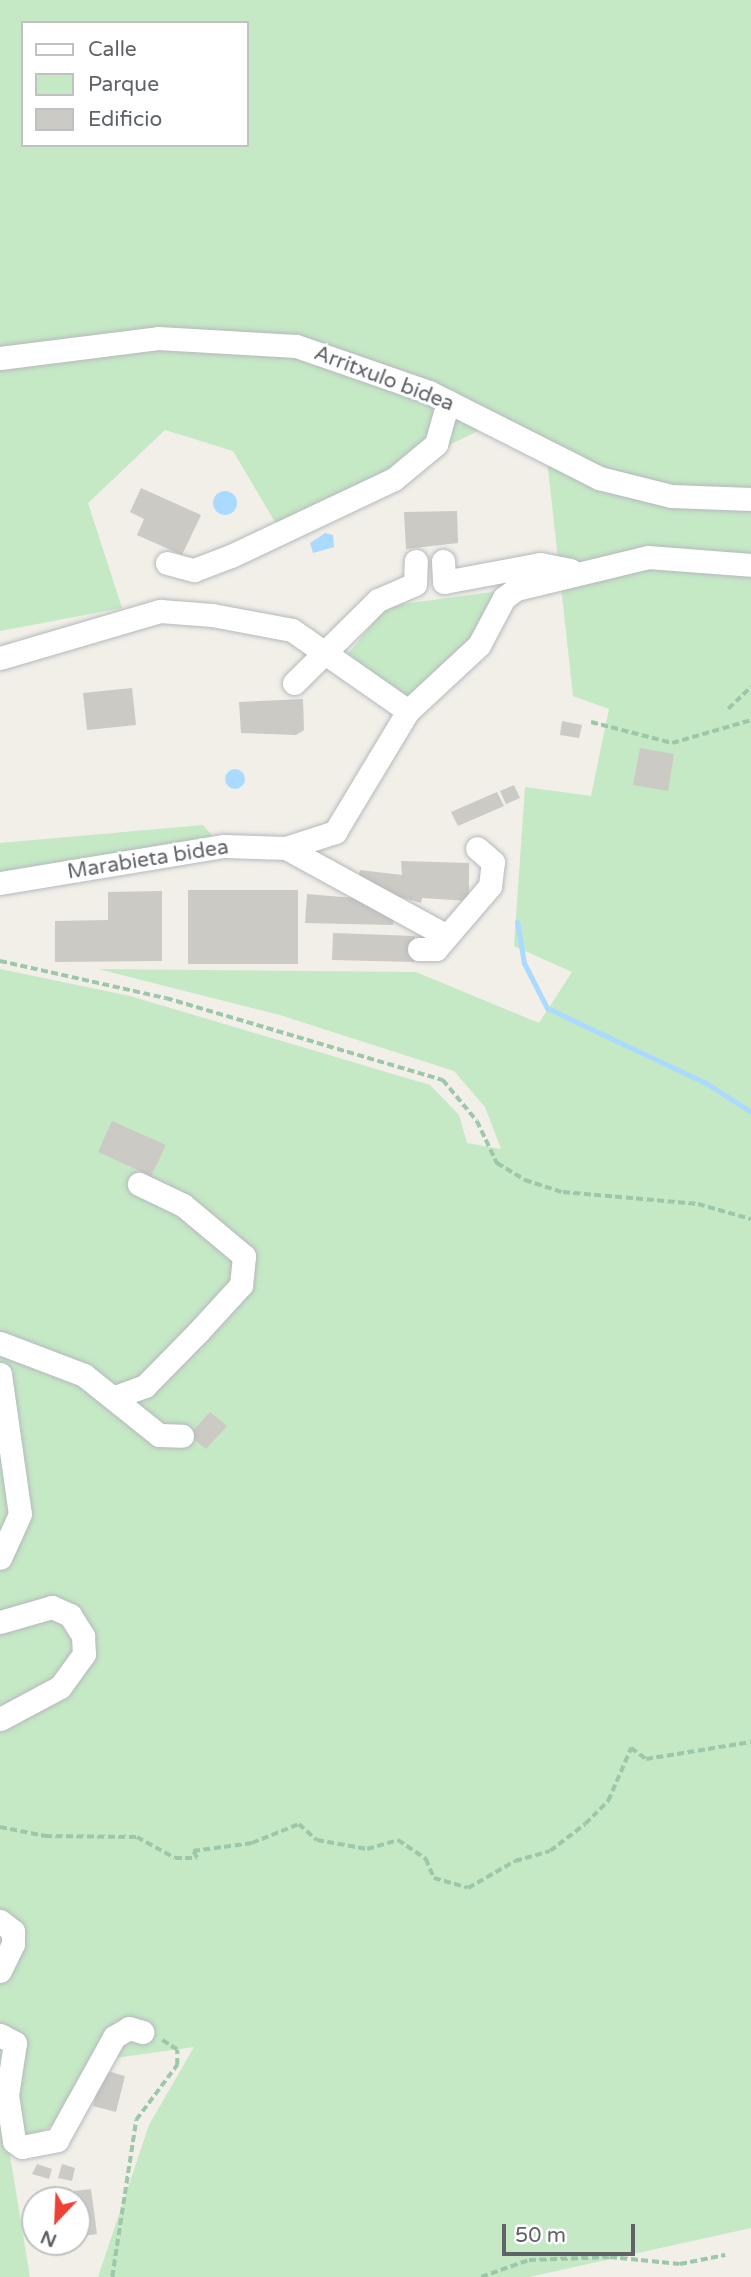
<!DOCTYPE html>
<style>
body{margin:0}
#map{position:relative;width:751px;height:2277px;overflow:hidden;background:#f1efe8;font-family:"Varela Round",sans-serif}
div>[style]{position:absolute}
.green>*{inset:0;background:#c5e8c5}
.water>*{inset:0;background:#aadaff}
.round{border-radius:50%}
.stream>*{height:5px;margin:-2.5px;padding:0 2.5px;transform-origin:2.5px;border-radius:2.5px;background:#aadaff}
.building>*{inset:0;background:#cccac5}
.path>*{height:3.5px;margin-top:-1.75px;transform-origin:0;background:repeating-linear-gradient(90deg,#9cc7a9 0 7px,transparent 0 10.5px)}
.roads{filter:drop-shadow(0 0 2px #b5b8bc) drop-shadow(0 0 2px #b5b8bc)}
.minor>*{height:23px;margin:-11.5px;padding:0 11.5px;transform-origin:11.5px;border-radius:11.5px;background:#fff}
span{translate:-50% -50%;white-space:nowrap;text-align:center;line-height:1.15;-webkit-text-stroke:6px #fff;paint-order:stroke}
.street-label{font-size:21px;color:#5f6368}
.legend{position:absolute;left:21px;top:21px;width:228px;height:126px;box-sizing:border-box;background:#fff;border:2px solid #bfc1c3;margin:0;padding:9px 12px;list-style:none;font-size:21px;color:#5f6368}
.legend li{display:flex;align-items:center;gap:14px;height:35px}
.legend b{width:35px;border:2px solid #bfc1c3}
.north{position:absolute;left:21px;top:2186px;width:70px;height:70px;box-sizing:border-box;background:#fff;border:2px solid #bfc1c3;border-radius:50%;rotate:203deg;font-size:19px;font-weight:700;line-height:28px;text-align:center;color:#5f6368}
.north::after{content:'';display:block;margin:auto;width:24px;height:32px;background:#ea4335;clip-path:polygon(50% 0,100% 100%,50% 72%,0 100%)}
.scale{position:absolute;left:502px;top:2224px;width:133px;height:32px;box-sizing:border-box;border:4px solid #5f6368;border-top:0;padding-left:9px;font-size:21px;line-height:24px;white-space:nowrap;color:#5f6368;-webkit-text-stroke:5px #fff;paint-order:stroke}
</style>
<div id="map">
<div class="green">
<div style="clip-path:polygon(evenodd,0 0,751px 0,751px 2228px,529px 2277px,98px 2277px,149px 2125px,194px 2047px,93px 2061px,53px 2125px,32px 2136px,7px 2137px,30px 2277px,0 2277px,0 1355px,5px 1356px,0 1340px,0 969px,130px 996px,430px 1085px,459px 1115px,467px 1143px,501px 1149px,485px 1107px,454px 1071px,280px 1015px,98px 969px,416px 972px,539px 1023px,572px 972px,514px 946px,525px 787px,591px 796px,609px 709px,573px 696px,545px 441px,499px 421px,278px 527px,233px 451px,165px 430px,88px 503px,122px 608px,0 631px,0 0,23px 23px,247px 23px,247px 145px,23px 145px,23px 23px)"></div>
<div style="clip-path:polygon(500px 591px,471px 644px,407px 699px,348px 654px,387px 606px)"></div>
<div style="clip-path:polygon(203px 825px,216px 840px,0 875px,0 843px)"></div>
</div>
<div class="water">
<div class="round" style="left:213px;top:491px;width:24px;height:24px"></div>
<div style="clip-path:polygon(325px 533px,333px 535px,334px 547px,313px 553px,310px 543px)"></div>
<div class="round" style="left:225px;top:769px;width:20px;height:20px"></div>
</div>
<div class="stream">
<div style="left:517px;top:922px;width:42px;rotate:80.3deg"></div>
<div style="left:524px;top:963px;width:51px;rotate:62.9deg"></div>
<div style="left:547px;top:1008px;width:176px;rotate:25.3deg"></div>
<div style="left:706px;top:1083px;width:54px;rotate:32.8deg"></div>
</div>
<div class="building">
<div style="clip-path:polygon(141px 488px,201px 515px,182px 555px,137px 535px,144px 519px,130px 512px)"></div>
<div style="clip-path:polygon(457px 511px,458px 543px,406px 549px,404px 512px)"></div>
<div style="clip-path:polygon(132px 688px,136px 725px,87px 730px,83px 693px)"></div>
<div style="clip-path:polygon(303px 699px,304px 730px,296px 735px,241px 733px,239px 702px)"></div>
<div style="clip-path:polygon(562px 721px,582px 725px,579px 738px,560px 735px)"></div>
<div style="clip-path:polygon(640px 748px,674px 754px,668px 791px,633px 785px)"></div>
<div style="clip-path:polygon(514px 785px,520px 798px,506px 804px,500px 791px)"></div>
<div style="clip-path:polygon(497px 792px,504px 806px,458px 826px,451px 812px)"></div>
<div style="clip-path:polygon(401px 861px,469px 863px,469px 901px,422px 898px,421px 903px,357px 885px,360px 870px,402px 875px)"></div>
<div style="clip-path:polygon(188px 890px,298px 890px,298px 964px,188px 964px)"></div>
<div style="clip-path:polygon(162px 891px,162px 961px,55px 962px,55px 921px,108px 920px,108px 892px)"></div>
<div style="clip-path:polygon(307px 894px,354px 898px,395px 912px,393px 925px,305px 923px)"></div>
<div style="clip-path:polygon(333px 933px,415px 936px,414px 962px,332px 960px)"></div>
<div style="clip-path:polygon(112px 1121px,166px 1145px,151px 1176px,98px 1152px)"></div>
<div style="clip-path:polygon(210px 1412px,227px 1426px,206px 1449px,189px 1435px)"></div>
<div style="clip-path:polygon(103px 2070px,125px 2076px,116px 2112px,93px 2106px)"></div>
<div style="clip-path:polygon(37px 2164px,52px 2169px,49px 2179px,32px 2174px)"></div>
<div style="clip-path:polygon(62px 2164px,75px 2168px,72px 2181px,58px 2178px)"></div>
<div style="clip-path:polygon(91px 2189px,97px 2234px,77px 2237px,74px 2191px)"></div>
<div style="clip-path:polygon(35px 2220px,35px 2242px,28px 2243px,25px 2221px)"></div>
</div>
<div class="path">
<div style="left:728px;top:709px;width:32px;rotate:-44deg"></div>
<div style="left:591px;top:722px;width:84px;rotate:14.5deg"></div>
<div style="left:672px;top:743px;width:82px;rotate:-16.2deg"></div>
<div style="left:0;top:961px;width:170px;rotate:12.6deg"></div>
<div style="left:166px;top:998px;width:289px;rotate:16.5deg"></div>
<div style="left:443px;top:1080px;width:53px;rotate:50.3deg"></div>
<div style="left:477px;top:1121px;width:47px;rotate:64.5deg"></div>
<div style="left:497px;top:1163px;width:33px;rotate:31deg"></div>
<div style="left:525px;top:1180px;width:40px;rotate:18deg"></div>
<div style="left:563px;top:1192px;width:136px;rotate:5.1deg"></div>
<div style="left:698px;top:1204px;width:55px;rotate:15.8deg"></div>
<div style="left:0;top:1827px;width:46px;rotate:11.3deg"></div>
<div style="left:45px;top:1836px;width:92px;rotate:0.6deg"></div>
<div style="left:137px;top:1837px;width:43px;rotate:28.9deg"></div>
<div style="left:175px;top:1858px;width:22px"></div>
<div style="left:197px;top:1858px;width:8px;rotate:-120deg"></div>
<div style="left:193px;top:1851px;width:60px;rotate:-7.7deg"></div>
<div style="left:252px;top:1843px;width:51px;rotate:-22deg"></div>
<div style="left:299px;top:1824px;width:24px;rotate:42deg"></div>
<div style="left:317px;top:1840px;width:51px;rotate:10.2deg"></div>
<div style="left:367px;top:1849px;width:32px;rotate:-16deg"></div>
<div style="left:398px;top:1840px;width:34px;rotate:34deg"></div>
<div style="left:426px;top:1859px;width:21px;rotate:67deg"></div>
<div style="left:434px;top:1878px;width:35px;rotate:16deg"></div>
<div style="left:468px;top:1888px;width:54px;rotate:-29.9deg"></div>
<div style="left:515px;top:1861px;width:36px;rotate:-16deg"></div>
<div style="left:550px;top:1851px;width:44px;rotate:-37.6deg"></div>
<div style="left:585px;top:1824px;width:33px;rotate:-45deg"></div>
<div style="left:608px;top:1801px;width:58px;rotate:-66.5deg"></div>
<div style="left:631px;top:1748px;width:19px;rotate:36deg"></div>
<div style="left:646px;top:1759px;width:106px;rotate:-9.2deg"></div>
<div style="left:112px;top:2277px;width:159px;rotate:-81.3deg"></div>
<div style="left:136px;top:2120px;width:69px;rotate:-53.3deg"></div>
<div style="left:177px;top:2065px;width:15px;rotate:-90deg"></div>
<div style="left:177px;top:2050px;width:20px;rotate:-147deg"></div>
<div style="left:481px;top:2277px;width:51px;rotate:-19.5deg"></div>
<div style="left:529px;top:2260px;width:81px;rotate:-2.1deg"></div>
<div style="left:610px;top:2257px;width:70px;rotate:5.7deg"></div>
<div style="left:680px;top:2264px;width:46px;rotate:-11.3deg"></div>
</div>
<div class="roads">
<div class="minor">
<div style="left:0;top:358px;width:159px;rotate:-7.2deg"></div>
<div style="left:158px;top:338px;width:138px;rotate:3.3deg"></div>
<div style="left:296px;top:346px;width:141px;rotate:19.1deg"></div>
<div style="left:429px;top:392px;width:191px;rotate:26.8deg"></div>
<div style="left:599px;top:478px;width:74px;rotate:14deg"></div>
<div style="left:671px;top:496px;width:80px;rotate:2.1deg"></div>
<div style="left:443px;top:561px;width:21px;rotate:87deg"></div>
<div style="left:444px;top:582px;width:98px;rotate:-10.6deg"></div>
<div style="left:540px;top:564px;width:31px;rotate:11deg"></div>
<div style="left:167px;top:563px;width:28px;rotate:15deg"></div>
<div style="left:194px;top:570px;width:40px;rotate:-21deg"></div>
<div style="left:231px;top:556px;width:180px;rotate:-25.3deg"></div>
<div style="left:394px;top:479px;width:55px;rotate:-39.8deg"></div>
<div style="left:436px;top:444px;width:44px;rotate:-74.1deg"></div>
<div style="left:0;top:658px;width:167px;rotate:-16.4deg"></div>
<div style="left:160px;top:611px;width:52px;rotate:4.4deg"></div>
<div style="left:212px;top:615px;width:81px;rotate:10.6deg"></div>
<div style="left:292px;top:630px;width:141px;rotate:34.9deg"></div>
<div style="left:294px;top:683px;width:118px;rotate:-44.7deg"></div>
<div style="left:378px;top:600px;width:40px;rotate:-23.4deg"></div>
<div style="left:415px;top:584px;width:23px;rotate:-88deg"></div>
<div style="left:286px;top:848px;width:181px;rotate:28.7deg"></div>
<div style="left:0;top:883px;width:227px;rotate:-9.4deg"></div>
<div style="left:224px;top:846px;width:62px;rotate:1.8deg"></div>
<div style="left:286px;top:848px;width:52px;rotate:-18.1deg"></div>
<div style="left:335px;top:832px;width:141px;rotate:-58.9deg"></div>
<div style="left:408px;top:711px;width:97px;rotate:-42.9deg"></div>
<div style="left:479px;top:645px;width:53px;rotate:-62deg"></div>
<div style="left:504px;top:598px;width:15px;rotate:-37deg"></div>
<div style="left:516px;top:589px;width:136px;rotate:-13.6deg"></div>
<div style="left:648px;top:557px;width:103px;rotate:4.4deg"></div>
<div style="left:419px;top:949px;width:17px"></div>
<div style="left:436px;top:949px;width:83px;rotate:-49.4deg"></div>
<div style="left:490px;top:886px;width:24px;rotate:-83deg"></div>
<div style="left:493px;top:862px;width:21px;rotate:-139deg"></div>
<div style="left:0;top:1343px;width:90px;rotate:20.9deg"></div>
<div style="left:84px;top:1375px;width:96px;rotate:38.7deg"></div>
<div style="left:159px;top:1435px;width:23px;rotate:2deg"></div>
<div style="left:0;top:1374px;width:141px;rotate:81.9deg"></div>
<div style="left:20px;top:1514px;width:48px;rotate:114.4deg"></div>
<div style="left:115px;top:1397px;width:32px;rotate:-20deg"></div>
<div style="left:145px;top:1386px;width:76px;rotate:-45.5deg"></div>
<div style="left:198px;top:1332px;width:64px;rotate:-47.5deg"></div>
<div style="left:241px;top:1285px;width:29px;rotate:-84deg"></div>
<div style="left:244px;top:1256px;width:80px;rotate:-140.1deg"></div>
<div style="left:183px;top:1205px;width:49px;rotate:-154.5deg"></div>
<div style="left:0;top:1622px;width:54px;rotate:-16.1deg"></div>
<div style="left:52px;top:1607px;width:20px;rotate:24deg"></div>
<div style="left:70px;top:1615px;width:25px;rotate:58deg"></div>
<div style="left:83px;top:1636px;width:18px;rotate:87deg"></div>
<div style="left:84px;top:1654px;width:41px;rotate:126deg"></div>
<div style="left:60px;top:1687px;width:68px;rotate:151.9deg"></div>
<div style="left:0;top:1921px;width:16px;rotate:38deg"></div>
<div style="left:13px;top:1931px;width:13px;rotate:90deg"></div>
<div style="left:13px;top:1944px;width:30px;rotate:116deg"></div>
<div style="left:0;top:2035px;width:17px;rotate:28deg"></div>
<div style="left:15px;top:2043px;width:53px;rotate:98.7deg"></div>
<div style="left:7px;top:2095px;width:47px;rotate:81.3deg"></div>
<div style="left:14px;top:2141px;width:10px;rotate:37deg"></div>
<div style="left:22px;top:2147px;width:36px;rotate:-11deg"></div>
<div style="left:57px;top:2140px;width:118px;rotate:-61deg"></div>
<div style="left:114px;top:2037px;width:17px;rotate:-31deg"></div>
<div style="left:129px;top:2028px;width:14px;rotate:17deg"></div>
</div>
</div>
<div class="street-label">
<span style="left:384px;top:379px;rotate:21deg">Arritxulo bidea</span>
<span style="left:148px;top:860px;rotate:-9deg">Marabieta bidea</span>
</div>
<ul class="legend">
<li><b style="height:9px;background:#fff"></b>Calle</li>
<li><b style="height:19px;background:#c5e8c5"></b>Parque</li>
<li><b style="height:19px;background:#cccac5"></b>Edificio</li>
</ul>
<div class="north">N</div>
<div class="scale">50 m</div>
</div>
